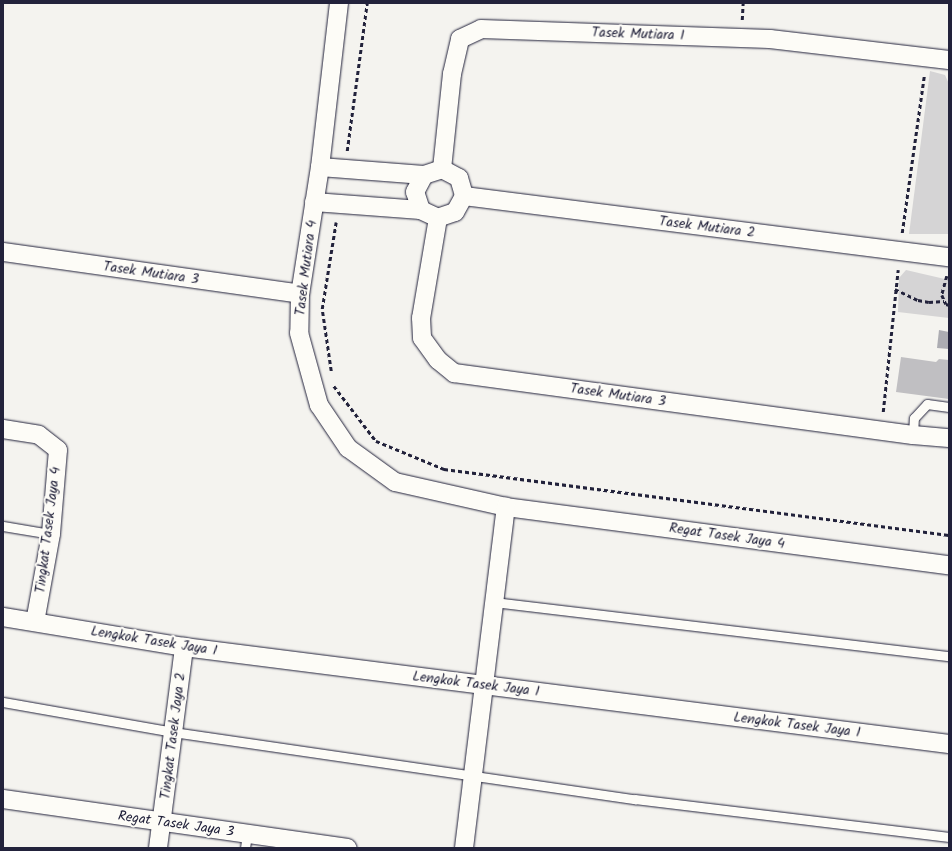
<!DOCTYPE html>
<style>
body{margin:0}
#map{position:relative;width:952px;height:851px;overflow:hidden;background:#f4f3ef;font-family:Kalam,sans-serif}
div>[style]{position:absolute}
.green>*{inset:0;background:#d5d4d5}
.water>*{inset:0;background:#acacb2}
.building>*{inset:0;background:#c0bfc2}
.path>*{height:2.5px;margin-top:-1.25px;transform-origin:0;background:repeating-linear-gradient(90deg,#22223b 0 4px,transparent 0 7px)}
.roads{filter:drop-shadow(0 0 1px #22223b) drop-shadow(0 0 1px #22223b)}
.service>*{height:9px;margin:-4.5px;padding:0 4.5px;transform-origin:4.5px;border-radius:4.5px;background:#fdfcf7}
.minor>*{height:18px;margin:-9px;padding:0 9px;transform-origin:9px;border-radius:9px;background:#fdfcf7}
span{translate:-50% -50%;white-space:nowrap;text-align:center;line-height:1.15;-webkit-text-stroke:4px #fdfcf7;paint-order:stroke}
.street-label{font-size:14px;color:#22223b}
.frame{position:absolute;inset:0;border:4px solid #22223b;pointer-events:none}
</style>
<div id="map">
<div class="green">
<div style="clip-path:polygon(930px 71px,945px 75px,949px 84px,949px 234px,909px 234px)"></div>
<div style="clip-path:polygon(906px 270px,949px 280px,949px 318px,898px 312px,899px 278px)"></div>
</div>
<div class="water">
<div style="clip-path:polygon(939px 330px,949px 332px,949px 349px,937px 348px)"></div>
</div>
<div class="building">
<div style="clip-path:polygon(901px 357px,936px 362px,939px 359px,949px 360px,949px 399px,896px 392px)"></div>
</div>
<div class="path">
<div style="left:742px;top:20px;width:17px;rotate:-87deg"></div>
<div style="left:347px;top:151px;width:149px;rotate:-82.3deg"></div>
<div style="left:902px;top:233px;width:159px;rotate:-82deg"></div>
<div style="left:947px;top:276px;width:20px;rotate:105deg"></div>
<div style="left:942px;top:295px;width:10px;rotate:66deg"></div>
<div style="left:946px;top:304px;width:3px;rotate:18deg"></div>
<div style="left:895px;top:289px;width:25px;rotate:26deg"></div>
<div style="left:918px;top:300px;width:11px;rotate:10deg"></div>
<div style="left:929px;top:302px;width:15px;rotate:-4deg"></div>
<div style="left:331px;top:371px;width:63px;rotate:-98.3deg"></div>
<div style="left:322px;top:309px;width:88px;rotate:-80.9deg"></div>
<div style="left:334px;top:386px;width:69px;rotate:52.6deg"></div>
<div style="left:376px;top:441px;width:74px;rotate:22.4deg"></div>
<div style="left:444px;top:469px;width:509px;rotate:7.45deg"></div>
<div style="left:883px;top:412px;width:143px;rotate:-84deg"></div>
</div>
<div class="roads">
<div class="service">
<div style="left:913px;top:435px;width:17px;rotate:-87deg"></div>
<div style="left:914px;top:418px;width:19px;rotate:-47deg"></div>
<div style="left:927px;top:404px;width:22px;rotate:8deg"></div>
<div style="left:3px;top:526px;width:49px;rotate:9.5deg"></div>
<div style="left:494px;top:602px;width:458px;rotate:6.8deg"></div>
<div style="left:3px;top:702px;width:173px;rotate:10deg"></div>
<div style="left:173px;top:732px;width:467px;rotate:8.3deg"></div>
<div style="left:635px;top:799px;width:316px;rotate:6.9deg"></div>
<div style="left:245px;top:848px;width:14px;rotate:-82deg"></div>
</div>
<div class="minor">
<div style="left:339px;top:3px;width:165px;rotate:96.6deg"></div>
<div style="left:320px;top:167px;width:129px;rotate:98.9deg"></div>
<div style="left:300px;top:294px;width:39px;rotate:91deg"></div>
<div style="left:299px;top:333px;width:75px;rotate:74.5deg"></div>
<div style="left:319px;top:405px;width:52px;rotate:56deg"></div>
<div style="left:348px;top:448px;width:58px;rotate:35.9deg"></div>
<div style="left:395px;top:482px;width:114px;rotate:12.7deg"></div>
<div style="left:506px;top:507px;width:447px;rotate:7.5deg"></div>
<div style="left:320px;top:167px;width:104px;rotate:4.4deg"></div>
<div style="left:424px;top:175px;width:19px;rotate:-18deg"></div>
<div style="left:442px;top:169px;width:19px;rotate:28deg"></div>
<div style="left:459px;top:178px;width:19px;rotate:74deg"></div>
<div style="left:464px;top:196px;width:18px;rotate:119deg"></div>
<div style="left:455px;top:212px;width:18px;rotate:161deg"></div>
<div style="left:438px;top:218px;width:19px;rotate:-155deg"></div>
<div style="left:421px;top:210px;width:19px;rotate:-108deg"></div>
<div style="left:415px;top:192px;width:19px;rotate:-62deg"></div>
<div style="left:442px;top:169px;width:96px;rotate:-84deg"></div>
<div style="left:452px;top:74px;width:36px;rotate:-77deg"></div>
<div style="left:460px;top:39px;width:23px;rotate:-25deg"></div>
<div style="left:481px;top:29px;width:289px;rotate:2deg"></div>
<div style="left:770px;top:39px;width:180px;rotate:6.7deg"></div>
<div style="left:464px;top:196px;width:489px;rotate:7.2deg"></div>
<div style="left:314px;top:202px;width:107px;rotate:4.3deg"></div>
<div style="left:438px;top:218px;width:101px;rotate:99.6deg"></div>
<div style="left:421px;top:318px;width:20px;rotate:87deg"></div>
<div style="left:422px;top:338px;width:27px;rotate:54deg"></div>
<div style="left:438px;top:360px;width:21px;rotate:39deg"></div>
<div style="left:454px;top:373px;width:463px;rotate:7.7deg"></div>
<div style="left:913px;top:435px;width:36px;rotate:5deg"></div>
<div style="left:3px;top:252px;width:300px;rotate:8deg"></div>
<div style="left:3px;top:429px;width:36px;rotate:9deg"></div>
<div style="left:39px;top:435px;width:24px;rotate:38deg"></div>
<div style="left:58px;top:450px;width:84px;rotate:94.8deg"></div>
<div style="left:51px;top:534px;width:89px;rotate:100.3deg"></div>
<div style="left:3px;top:617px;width:183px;rotate:9.4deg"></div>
<div style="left:184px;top:647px;width:771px;rotate:7.23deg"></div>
<div style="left:3px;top:799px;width:348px;rotate:8.1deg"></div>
<div style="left:158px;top:848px;width:203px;rotate:-82.6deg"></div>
<div style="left:464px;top:848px;width:344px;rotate:-83deg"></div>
</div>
</div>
<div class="street-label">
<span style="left:638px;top:34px;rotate:2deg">Tasek Mutiara 1</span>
<span style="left:707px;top:227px;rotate:7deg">Tasek Mutiara 2</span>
<span style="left:306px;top:268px;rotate:-83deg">Tasek Mutiara 4</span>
<span style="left:151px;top:273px;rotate:8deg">Tasek Mutiara 3</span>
<span style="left:618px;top:395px;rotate:8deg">Tasek Mutiara 3</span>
<span style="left:48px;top:530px;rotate:-83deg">Tingkat Tasek Jaya 4</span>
<span style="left:727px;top:536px;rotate:8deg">Regat Tasek Jaya 4</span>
<span style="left:154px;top:641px;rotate:9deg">Lengkok Tasek Jaya 1</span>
<span style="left:476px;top:684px;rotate:7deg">Lengkok Tasek Jaya 1</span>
<span style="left:797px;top:725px;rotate:7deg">Lengkok Tasek Jaya 1</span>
<span style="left:173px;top:736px;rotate:-83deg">Tingkat Tasek Jaya 2</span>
<span style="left:176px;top:824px;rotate:8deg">Regat Tasek Jaya 3</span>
</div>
<div class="frame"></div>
</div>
